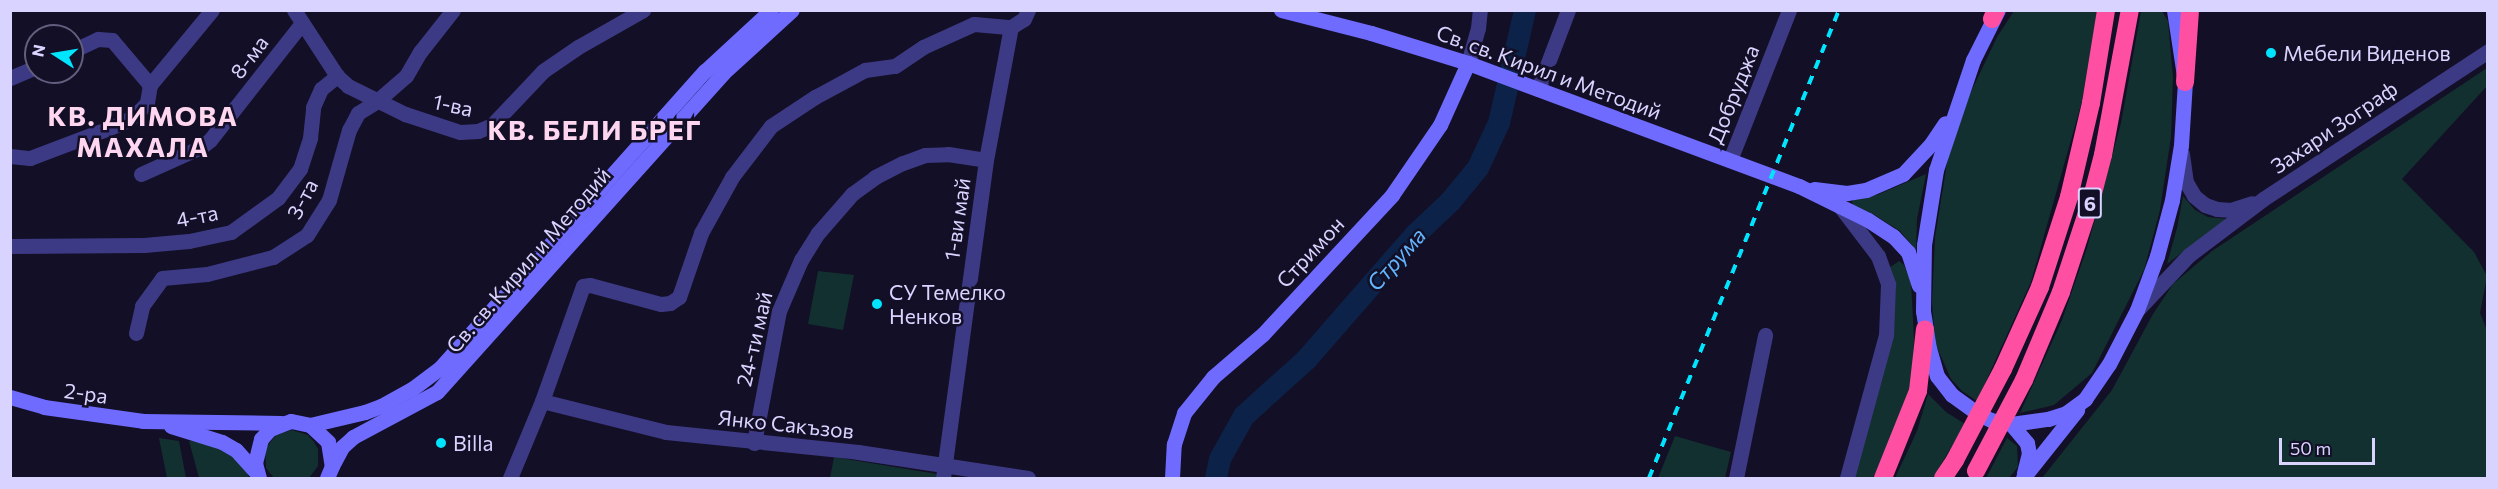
<!DOCTYPE html>
<meta charset="utf-8">
<style>
body{margin:0}
#map{position:relative;width:2498px;height:489px;overflow:hidden;background:#130f26;font-family:Commissioner,sans-serif}
div>[style]{position:absolute}
.green>*{inset:0;background:#12302f}
.river>*{height:22px;margin:-11px;padding:0 11px;transform-origin:11px;border-radius:11px;background:#0c2248}
.street>*{height:15px;margin:-7.5px;padding:0 7.5px;transform-origin:7.5px;border-radius:7.5px;background:#3d3a85}
.secondary>*{height:15px;margin:-7.5px;padding:0 7.5px;transform-origin:7.5px;border-radius:7.5px;background:#6f6bff}
.highway>*{height:18px;margin:-9px;padding:0 9px;transform-origin:9px;border-radius:9px;background:#ff4fa3}
.rail>*{height:4px;margin-top:-2px;transform-origin:0;background:repeating-linear-gradient(90deg,#00e5ff 0 9px,transparent 0 17px)}
.highway-bridge>*{height:18px;margin:-9px;padding:0 9px;transform-origin:9px;border-radius:9px;background:#ff4fa3}
.dots>*{width:16px;height:16px;translate:-50% -50%;box-sizing:border-box;border:3px solid #130f26;border-radius:50%}
span{translate:-50% -50%;white-space:nowrap;text-align:center;line-height:1.15;-webkit-text-stroke:5px #130f26;paint-order:stroke}
.shield-label span{padding:2px 4px;background:#130f26;border:2px solid;border-radius:4px;-webkit-text-stroke-width:0}
.shield-label{font-size:20px;color:#d9d4ff;font-weight:700}
.poi-label{font-size:21px;color:#d9d4ff}
.left{translate:0 -50%;text-align:left}
.street-label{font-size:21px;color:#d9d4ff}
.water-label{font-size:22px;color:#62b6ff;font-style:italic}
.district-label{font-size:27px;color:#ffd6f0;font-weight:700;letter-spacing:1.5px}
.frame{position:absolute;inset:0;border:12px solid #d9d4ff;pointer-events:none}
.north{position:absolute;left:24px;top:24px;width:60px;height:60px;box-sizing:border-box;background:#130f26;border:2px solid #625e7d;border-radius:50%;rotate:282deg;font-size:16px;font-weight:700;line-height:24px;text-align:center;color:#d9d4ff}
.north::after{content:'';display:block;margin:auto;width:21px;height:27px;background:#00e5ff;clip-path:polygon(50% 0,100% 100%,50% 72%,0 100%)}
.scale{position:absolute;left:2279px;top:438px;width:96px;height:27px;box-sizing:border-box;border:3px solid #d9d4ff;border-top:0;padding-left:8px;font-size:18px;line-height:21px;white-space:nowrap;color:#d9d4ff;-webkit-text-stroke:4px #130f26;paint-order:stroke}
</style>
<div id="map">
<div class="green">
<div style="clip-path:polygon(2014px 11px,2097px 11px,2082px 101px,2031px 282px,1977px 401px,1962px 391px,1951px 379px,1935px 343px,1932px 302px,1935px 237px,1948px 157px,1970px 94px,1997px 37px)"></div>
<div style="clip-path:polygon(2141px 11px,2162px 11px,2168px 21px,2173px 78px,2171px 137px,2160px 210px,2144px 270px,2092px 373px,2054px 405px,2020px 413px,2062px 320px,2087px 248px,2121px 123px)"></div>
<div style="clip-path:polygon(2487px 68px,2487px 86px,2402px 179px,2474px 252px,2487px 276px,2480px 313px,2488px 333px,2487px 478px,2042px 478px,2112px 390px,2153px 314px,2173px 284px,2212px 251px)"></div>
<div style="clip-path:polygon(1926px 174px,1917px 219px,1916px 250px,1900px 231px,1873px 214px,1852px 205px,1853px 198px,1877px 195px)"></div>
<div style="clip-path:polygon(2183px 196px,2195px 210px,2208px 217px,2227px 219px,2167px 264px,2177px 228px)"></div>
<div style="clip-path:polygon(1899px 261px,1904px 265px,1911px 282px,1914px 339px,1912px 382px,1905px 406px,1873px 478px,1851px 478px,1879px 386px,1889px 268px)"></div>
<div style="clip-path:polygon(818px 271px,854px 275px,843px 330px,808px 324px)"></div>
<div style="clip-path:polygon(1928px 394px,1946px 412px,1965px 424px,1933px 478px,1895px 478px,1917px 431px)"></div>
<div style="clip-path:polygon(292px 430px,308px 435px,314px 442px,318px 449px,318px 466px,309px 478px,274px 478px,266px 468px,265px 449px,276px 435px)"></div>
<div style="clip-path:polygon(1675px 436px,1731px 452px,1725px 478px,1658px 478px)"></div>
<div style="clip-path:polygon(159px 438px,179px 441px,186px 478px,167px 478px)"></div>
<div style="clip-path:polygon(2007px 438px,2017px 446px,2018px 467px,2009px 478px,1986px 478px)"></div>
<div style="clip-path:polygon(189px 441px,201px 442px,226px 452px,245px 466px,249px 478px,199px 478px)"></div>
<div style="clip-path:polygon(834px 457px,937px 474px,937px 478px,830px 478px)"></div>
</div>
<div class="river">
<div style="left:1216px;top:478px;width:19px;rotate:-78deg"></div>
<div style="left:1220px;top:459px;width:49px;rotate:-60.8deg"></div>
<div style="left:1244px;top:416px;width:84px;rotate:-42.1deg"></div>
<div style="left:1306px;top:360px;width:166px;rotate:-48.9deg"></div>
<div style="left:1415px;top:235px;width:48px;rotate:-43.3deg"></div>
<div style="left:1450px;top:202px;width:44px;rotate:-50.5deg"></div>
<div style="left:1478px;top:168px;width:50px;rotate:-65deg"></div>
<div style="left:1499px;top:123px;width:116px;rotate:-77deg"></div>
</div>
<div class="street">
<div style="left:294px;top:10px;width:79px;rotate:56.9deg"></div>
<div style="left:337px;top:76px;width:15px;rotate:42deg"></div>
<div style="left:348px;top:86px;width:64px;rotate:26.2deg"></div>
<div style="left:405px;top:114px;width:58px;rotate:18.1deg"></div>
<div style="left:460px;top:132px;width:18px;rotate:-3deg"></div>
<div style="left:478px;top:131px;width:15px;rotate:-23deg"></div>
<div style="left:492px;top:125px;width:74px;rotate:-46.6deg"></div>
<div style="left:543px;top:71px;width:42px;rotate:-34.4deg"></div>
<div style="left:578px;top:47px;width:75px;rotate:-29.6deg"></div>
<div style="left:72px;top:51px;width:29px;rotate:-25deg"></div>
<div style="left:98px;top:39px;width:14px;rotate:4deg"></div>
<div style="left:112px;top:40px;width:59px;rotate:49.8deg"></div>
<div style="left:1468px;top:63px;width:36px;rotate:-74deg"></div>
<div style="left:1478px;top:28px;width:18px;rotate:-84deg"></div>
<div style="left:10px;top:78px;width:28px;rotate:-23deg"></div>
<div style="left:1538px;top:89px;width:85px;rotate:-69.2deg"></div>
<div style="left:2182px;top:154px;width:28px;rotate:82deg"></div>
<div style="left:2186px;top:182px;width:16px;rotate:60deg"></div>
<div style="left:2194px;top:196px;width:14px;rotate:39deg"></div>
<div style="left:2205px;top:205px;width:13px;rotate:18deg"></div>
<div style="left:2217px;top:209px;width:14px;rotate:4deg"></div>
<div style="left:2231px;top:210px;width:22px;rotate:-18deg"></div>
<div style="left:10px;top:156px;width:20px;rotate:6deg"></div>
<div style="left:30px;top:158px;width:98px;rotate:-20.8deg"></div>
<div style="left:122px;top:123px;width:15px;rotate:-32deg"></div>
<div style="left:135px;top:115px;width:17px;rotate:-45deg"></div>
<div style="left:147px;top:103px;width:18px;rotate:-81deg"></div>
<div style="left:150px;top:85px;width:97px;rotate:-50.4deg"></div>
<div style="left:1730px;top:160px;width:161px;rotate:-68.5deg"></div>
<div style="left:141px;top:174px;width:66px;rotate:-24.2deg"></div>
<div style="left:201px;top:147px;width:11px;rotate:-38deg"></div>
<div style="left:210px;top:140px;width:149px;rotate:-51.8deg"></div>
<div style="left:1839px;top:205px;width:64px;rotate:52.6deg"></div>
<div style="left:1878px;top:256px;width:30px;rotate:70deg"></div>
<div style="left:1888px;top:284px;width:51px;rotate:92.2deg"></div>
<div style="left:1886px;top:335px;width:148px;rotate:105.3deg"></div>
<div style="left:10px;top:246px;width:134px;rotate:-0.4deg"></div>
<div style="left:144px;top:245px;width:45px;rotate:-5.1deg"></div>
<div style="left:189px;top:241px;width:43px;rotate:-12.1deg"></div>
<div style="left:231px;top:232px;width:58px;rotate:-35.9deg"></div>
<div style="left:278px;top:198px;width:36px;rotate:-53deg"></div>
<div style="left:300px;top:169px;width:33px;rotate:-72deg"></div>
<div style="left:310px;top:138px;width:31px;rotate:-84deg"></div>
<div style="left:313px;top:107px;width:20px;rotate:-66deg"></div>
<div style="left:321px;top:89px;width:21px;rotate:-39deg"></div>
<div style="left:2139px;top:308px;width:73px;rotate:-46.7deg"></div>
<div style="left:2189px;top:255px;width:93px;rotate:-37.1deg"></div>
<div style="left:2263px;top:199px;width:269px;rotate:-33.3deg"></div>
<div style="left:136px;top:333px;width:28px;rotate:-77deg"></div>
<div style="left:142px;top:306px;width:34px;rotate:-54deg"></div>
<div style="left:162px;top:278px;width:45px;rotate:-5.1deg"></div>
<div style="left:207px;top:274px;width:68px;rotate:-14.4deg"></div>
<div style="left:273px;top:257px;width:40px;rotate:-32.9deg"></div>
<div style="left:307px;top:235px;width:41px;rotate:-57.8deg"></div>
<div style="left:329px;top:200px;width:73px;rotate:-74.1deg"></div>
<div style="left:349px;top:130px;width:19px;rotate:-62deg"></div>
<div style="left:358px;top:113px;width:22px;rotate:-32deg"></div>
<div style="left:377px;top:101px;width:38px;rotate:-41deg"></div>
<div style="left:406px;top:76px;width:28px;rotate:-60deg"></div>
<div style="left:420px;top:52px;width:53px;rotate:-51.8deg"></div>
<div style="left:542px;top:401px;width:128px;rotate:14deg"></div>
<div style="left:666px;top:432px;width:193px;rotate:5.9deg"></div>
<div style="left:858px;top:452px;width:172px;rotate:8.7deg"></div>
<div style="left:754px;top:443px;width:134px;rotate:-79.3deg"></div>
<div style="left:779px;top:311px;width:56px;rotate:-66.7deg"></div>
<div style="left:801px;top:260px;width:32px;rotate:-58deg"></div>
<div style="left:818px;top:233px;width:52px;rotate:-48.9deg"></div>
<div style="left:852px;top:194px;width:29px;rotate:-36deg"></div>
<div style="left:875px;top:177px;width:31px;rotate:-27deg"></div>
<div style="left:903px;top:163px;width:23px;rotate:-20deg"></div>
<div style="left:925px;top:155px;width:23px;rotate:-2deg"></div>
<div style="left:948px;top:154px;width:38px;rotate:9deg"></div>
<div style="left:510px;top:478px;width:83px;rotate:-67.4deg"></div>
<div style="left:542px;top:401px;width:122px;rotate:-70.4deg"></div>
<div style="left:583px;top:286px;width:7px;rotate:-8deg"></div>
<div style="left:590px;top:285px;width:73px;rotate:15deg"></div>
<div style="left:661px;top:304px;width:9px;rotate:-6deg"></div>
<div style="left:670px;top:303px;width:11px;rotate:-34deg"></div>
<div style="left:679px;top:297px;width:68px;rotate:-71deg"></div>
<div style="left:701px;top:233px;width:64px;rotate:-61deg"></div>
<div style="left:732px;top:177px;width:64px;rotate:-52.6deg"></div>
<div style="left:771px;top:126px;width:53px;rotate:-33.4deg"></div>
<div style="left:815px;top:97px;width:57px;rotate:-28.4deg"></div>
<div style="left:865px;top:70px;width:30px;rotate:-8deg"></div>
<div style="left:895px;top:66px;width:34px;rotate:-34deg"></div>
<div style="left:923px;top:47px;width:56px;rotate:-24.3deg"></div>
<div style="left:974px;top:24px;width:37px;rotate:5deg"></div>
<div style="left:943px;top:478px;width:321px;rotate:-82.3deg"></div>
<div style="left:986px;top:160px;width:135px;rotate:-79.4deg"></div>
<div style="left:1011px;top:27px;width:15px;rotate:-32deg"></div>
<div style="left:1024px;top:19px;width:10px;rotate:-66deg"></div>
<div style="left:1736px;top:478px;width:146px;rotate:-78.5deg"></div>
</div>
<div class="secondary">
<div style="left:1281px;top:10px;width:93px;rotate:14.3deg"></div>
<div style="left:1371px;top:33px;width:102px;rotate:17.2deg"></div>
<div style="left:1468px;top:63px;width:353px;rotate:20.4deg"></div>
<div style="left:1799px;top:186px;width:77px;rotate:26.2deg"></div>
<div style="left:1868px;top:220px;width:30px;rotate:33deg"></div>
<div style="left:1893px;top:236px;width:22px;rotate:47deg"></div>
<div style="left:1908px;top:252px;width:35px;rotate:72deg"></div>
<div style="left:1998px;top:10px;width:56px;rotate:116.6deg"></div>
<div style="left:1973px;top:60px;width:116px;rotate:108.6deg"></div>
<div style="left:1936px;top:170px;width:76px;rotate:99.1deg"></div>
<div style="left:1924px;top:245px;width:66px;rotate:90.9deg"></div>
<div style="left:1923px;top:311px;width:37px;rotate:81deg"></div>
<div style="left:1929px;top:348px;width:29px;rotate:74deg"></div>
<div style="left:1937px;top:376px;width:24px;rotate:52deg"></div>
<div style="left:1952px;top:395px;width:29px;rotate:36deg"></div>
<div style="left:1975px;top:412px;width:18px;rotate:27deg"></div>
<div style="left:1991px;top:420px;width:20px;rotate:11deg"></div>
<div style="left:2011px;top:424px;width:37px;rotate:-8deg"></div>
<div style="left:2048px;top:419px;width:19px;rotate:-18deg"></div>
<div style="left:2066px;top:413px;width:24px;rotate:-36deg"></div>
<div style="left:2085px;top:399px;width:42px;rotate:-55.6deg"></div>
<div style="left:2109px;top:364px;width:61px;rotate:-62.6deg"></div>
<div style="left:2137px;top:310px;width:58px;rotate:-69.7deg"></div>
<div style="left:2157px;top:256px;width:58px;rotate:-75deg"></div>
<div style="left:2172px;top:200px;width:56px;rotate:-80.7deg"></div>
<div style="left:2181px;top:145px;width:63px;rotate:-86.4deg"></div>
<div style="left:2185px;top:82px;width:73px;rotate:-98.7deg"></div>
<div style="left:1814px;top:189px;width:33px;rotate:7deg"></div>
<div style="left:1847px;top:193px;width:19px;rotate:-9deg"></div>
<div style="left:1866px;top:190px;width:40px;rotate:-23.4deg"></div>
<div style="left:1903px;top:174px;width:41px;rotate:-47deg"></div>
<div style="left:1931px;top:144px;width:25px;rotate:-56deg"></div>
<div style="left:10px;top:397px;width:35px;rotate:16deg"></div>
<div style="left:44px;top:407px;width:100px;rotate:8deg"></div>
<div style="left:143px;top:421px;width:138px;rotate:0.8deg"></div>
<div style="left:2011px;top:424px;width:25px;rotate:50deg"></div>
<div style="left:2027px;top:443px;width:10px;rotate:79deg"></div>
<div style="left:2029px;top:453px;width:21px;rotate:104deg"></div>
<div style="left:310px;top:425px;width:57px;rotate:-13.3deg"></div>
<div style="left:365px;top:412px;width:17px;rotate:-21deg"></div>
<div style="left:381px;top:406px;width:35px;rotate:-29deg"></div>
<div style="left:412px;top:389px;width:35px;rotate:-37deg"></div>
<div style="left:440px;top:368px;width:398px;rotate:-48.3deg"></div>
<div style="left:705px;top:71px;width:90px;rotate:-42.7deg"></div>
<div style="left:171px;top:426px;width:53px;rotate:17.4deg"></div>
<div style="left:222px;top:442px;width:16px;rotate:30deg"></div>
<div style="left:236px;top:450px;width:30px;rotate:48deg"></div>
<div style="left:332px;top:466px;width:21px;rotate:-62deg"></div>
<div style="left:342px;top:447px;width:15px;rotate:-42deg"></div>
<div style="left:353px;top:437px;width:95px;rotate:-28.2deg"></div>
<div style="left:437px;top:392px;width:428px;rotate:-48.1deg"></div>
<div style="left:723px;top:73px;width:93px;rotate:-42.4deg"></div>
<div style="left:259px;top:478px;width:16px;rotate:-105deg"></div>
<div style="left:255px;top:463px;width:25px;rotate:-76deg"></div>
<div style="left:261px;top:439px;width:13px;rotate:-48deg"></div>
<div style="left:270px;top:429px;width:22px;rotate:-21deg"></div>
<div style="left:291px;top:421px;width:19px;rotate:12deg"></div>
<div style="left:310px;top:425px;width:25px;rotate:43deg"></div>
<div style="left:328px;top:442px;width:24px;rotate:81deg"></div>
<div style="left:332px;top:466px;width:13px;rotate:113deg"></div>
<div style="left:1172px;top:478px;width:34px;rotate:-87deg"></div>
<div style="left:1174px;top:444px;width:33px;rotate:-72deg"></div>
<div style="left:1184px;top:413px;width:46px;rotate:-51.1deg"></div>
<div style="left:1213px;top:377px;width:66px;rotate:-40.7deg"></div>
<div style="left:1263px;top:334px;width:190px;rotate:-47.1deg"></div>
<div style="left:1392px;top:195px;width:85px;rotate:-55.6deg"></div>
<div style="left:1440px;top:125px;width:68px;rotate:-65.7deg"></div>
<div style="left:2023px;top:478px;width:87px;rotate:-51.5deg"></div>
</div>
<div class="highway">
<div style="left:1992px;top:19px;width:10px;rotate:-66deg"></div>
<div style="left:2185px;top:82px;width:72px;rotate:-86deg"></div>
<div style="left:2003px;top:369px;width:90px;rotate:-65.7deg"></div>
<div style="left:2040px;top:287px;width:95px;rotate:-72.1deg"></div>
<div style="left:2069px;top:197px;width:97px;rotate:-76.8deg"></div>
<div style="left:2091px;top:103px;width:94px;rotate:-80.8deg"></div>
<div style="left:2024px;top:380px;width:95px;rotate:-67.2deg"></div>
<div style="left:2061px;top:292px;width:96px;rotate:-71.8deg"></div>
<div style="left:2091px;top:201px;width:48px;rotate:-75.4deg"></div>
<div style="left:2103px;top:155px;width:147px;rotate:-79.5deg"></div>
<div style="left:1883px;top:478px;width:94px;rotate:-68.1deg"></div>
<div style="left:1918px;top:391px;width:62px;rotate:-83.6deg"></div>
<div style="left:1943px;top:478px;width:22px;rotate:-56deg"></div>
</div>
<div class="rail">
<div style="left:1649px;top:478px;width:505px;rotate:-67.9deg"></div>
</div>
<div class="highway-bridge">
<div style="left:1955px;top:460px;width:103px;rotate:-62.2deg"></div>
<div style="left:1976px;top:471px;width:103px;rotate:-62.2deg"></div>
</div>
<div class="dots">
<div style="left:2271px;top:53px;background:#00e5ff"></div>
<div style="left:877px;top:304px;background:#00e5ff"></div>
<div style="left:441px;top:443px;background:#00e5ff"></div>
</div>
<div class="shield-label">
<span style="left:2090px;top:203px">6</span>
</div>
<div class="poi-label">
<span class="left" style="left:2283px;top:53px">Мебели Виденов</span>
<span class="left" style="left:889px;top:304px">СУ Темелко<br>Ненков</span>
<span class="left" style="left:453px;top:443px">Billa</span>
</div>
<div class="street-label">
<span style="left:249px;top:57px;rotate:-53deg">8-ма</span>
<span style="left:1549px;top:72px;rotate:20deg">Св. св. Кирил и Методий</span>
<span style="left:1733px;top:94px;rotate:-68deg">Добруджа</span>
<span style="left:453px;top:105px;rotate:12deg">1-ва</span>
<span style="left:2334px;top:127px;rotate:-34deg">Захари Зограф</span>
<span style="left:302px;top:199px;rotate:-62deg">3-та</span>
<span style="left:197px;top:216px;rotate:-11deg">4-та</span>
<span style="left:957px;top:219px;rotate:-82deg">1-ви май</span>
<span style="left:1310px;top:252px;rotate:-47deg">Стримон</span>
<span style="left:528px;top:260px;rotate:-49deg">Св. св. Кирил и Методий</span>
<span style="left:754px;top:339px;rotate:-77deg">24-ти май</span>
<span style="left:86px;top:393px;rotate:8deg">2-ра</span>
<span style="left:786px;top:424px;rotate:6deg">Янко Сакъзов</span>
</div>
<div class="water-label">
<span style="left:1396px;top:259px;rotate:-48deg">Струма</span>
</div>
<div class="district-label">
<span style="left:143px;top:131px">КВ. ДИМОВА<br>МАХАЛА</span>
<span style="left:595px;top:130px">КВ. БЕЛИ БРЕГ</span>
</div>
<div class="frame"></div>
<div class="north">N</div>
<div class="scale">50 m</div>
</div>
